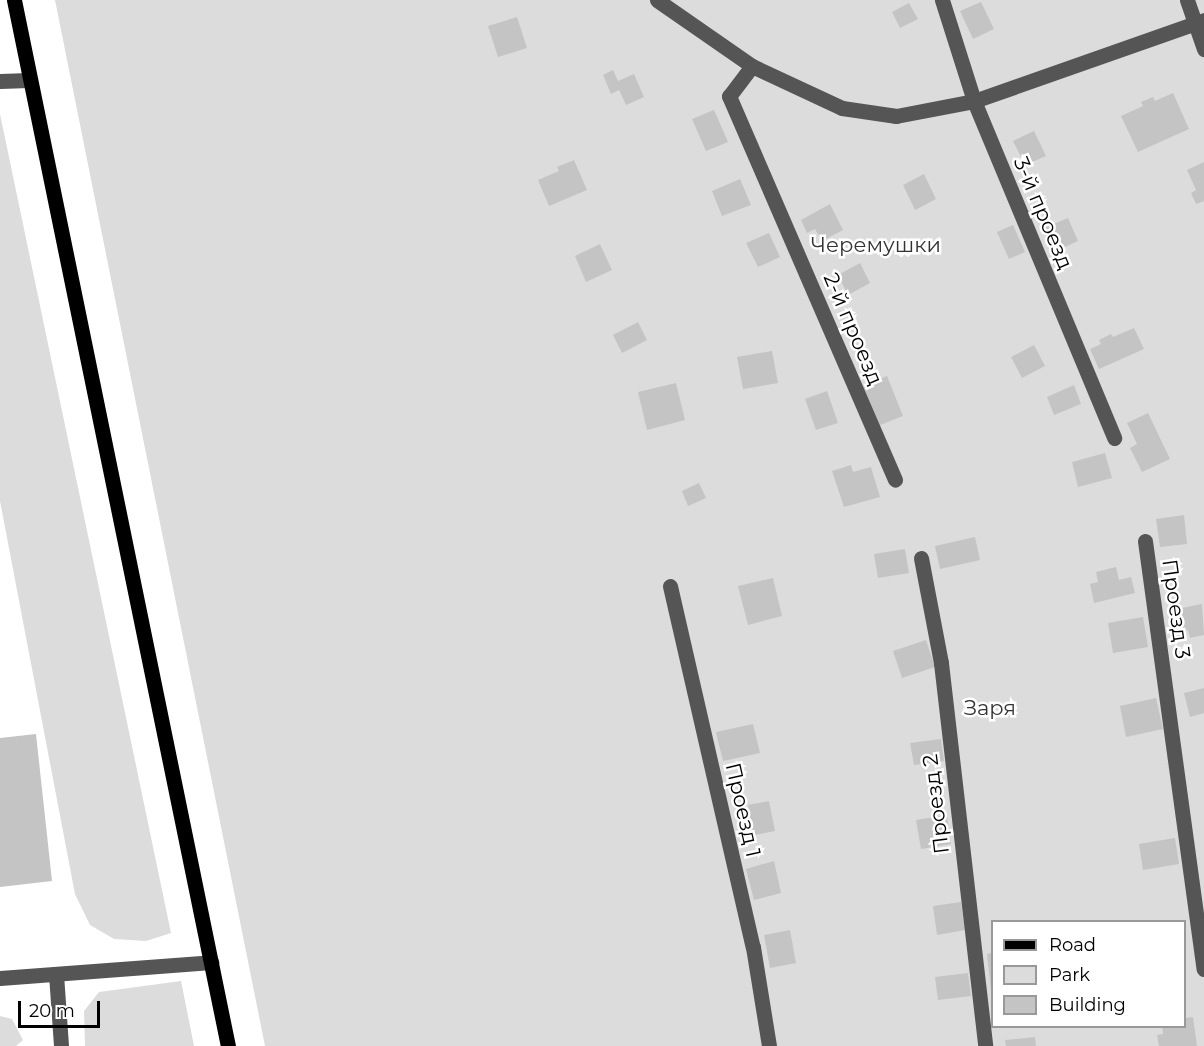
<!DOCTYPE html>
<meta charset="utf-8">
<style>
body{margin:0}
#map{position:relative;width:1204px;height:1046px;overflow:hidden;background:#fff;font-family:Montserrat,sans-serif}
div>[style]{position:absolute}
.green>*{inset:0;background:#dcdcdc}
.building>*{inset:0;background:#c4c4c4}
.minor>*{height:15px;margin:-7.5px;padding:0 7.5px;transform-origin:7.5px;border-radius:7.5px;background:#555}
.major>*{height:15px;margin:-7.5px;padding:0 7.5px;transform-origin:7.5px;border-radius:7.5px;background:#000}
span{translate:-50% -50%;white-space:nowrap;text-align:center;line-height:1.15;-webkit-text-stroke:5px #fff;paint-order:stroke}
.street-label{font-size:21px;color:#000}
.park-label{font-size:21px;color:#333}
.legend{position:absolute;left:991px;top:920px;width:195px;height:108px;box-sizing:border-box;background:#fff;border:2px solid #999;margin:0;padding:8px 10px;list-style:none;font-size:18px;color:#000}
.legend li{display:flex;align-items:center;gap:12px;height:30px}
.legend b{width:30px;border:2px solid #999}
.scale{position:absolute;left:18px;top:1001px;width:82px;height:27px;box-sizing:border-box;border:3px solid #000;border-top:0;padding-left:8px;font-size:18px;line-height:21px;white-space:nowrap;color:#000;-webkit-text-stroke:4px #fff;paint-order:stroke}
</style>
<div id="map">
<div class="green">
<div style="clip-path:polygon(evenodd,55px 0,1204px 0,1204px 1046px,265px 1046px,55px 0,992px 922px,1184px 922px,1184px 1026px,992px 1026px,992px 922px)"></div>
<div style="clip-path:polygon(0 114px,171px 933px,146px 941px,114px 939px,90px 925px,75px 894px,0 501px)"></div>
<div style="clip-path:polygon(181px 981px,194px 1046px,85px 1046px,84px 1011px,99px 992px)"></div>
<div style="clip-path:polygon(0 1016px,12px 1019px,23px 1040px,16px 1046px,0 1046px)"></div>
</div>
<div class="building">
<div style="clip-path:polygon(981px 2px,994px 29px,973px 39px,960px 11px)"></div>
<div style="clip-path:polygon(909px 3px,918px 19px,900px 28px,892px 12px)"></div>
<div style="clip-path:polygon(517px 17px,527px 48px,498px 57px,488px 26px)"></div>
<div style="clip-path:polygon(613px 70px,618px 81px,634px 74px,644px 97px,626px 105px,619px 90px,611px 94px,603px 75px)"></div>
<div style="clip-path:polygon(1173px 93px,1189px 129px,1138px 152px,1121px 116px,1143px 106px,1141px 102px,1153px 97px,1155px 101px)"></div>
<div style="clip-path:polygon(714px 110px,728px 142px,706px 151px,692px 119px)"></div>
<div style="clip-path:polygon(1034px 131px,1046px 156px,1025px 165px,1013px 141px)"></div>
<div style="clip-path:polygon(574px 160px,587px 190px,549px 206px,538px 180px,559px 171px,557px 167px)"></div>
<div style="clip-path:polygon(1204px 162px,1204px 201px,1196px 204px,1191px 193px,1196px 190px,1187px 170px)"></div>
<div style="clip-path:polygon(924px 174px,936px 199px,915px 210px,903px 185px)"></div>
<div style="clip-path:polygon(740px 179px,751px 205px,722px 216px,712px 191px)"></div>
<div style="clip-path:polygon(830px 204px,843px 230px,822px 241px,815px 229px,807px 233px,801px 220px)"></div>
<div style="clip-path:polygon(1068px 218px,1078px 241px,1052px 253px,1042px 229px)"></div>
<div style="clip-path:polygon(1013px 225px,1025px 252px,1009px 259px,997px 232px)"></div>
<div style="clip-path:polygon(769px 233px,780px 257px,758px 267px,746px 243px)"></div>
<div style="clip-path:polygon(600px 244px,612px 270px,586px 282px,575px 256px)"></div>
<div style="clip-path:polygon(860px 263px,870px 283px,848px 295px,838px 275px)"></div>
<div style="clip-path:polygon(638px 322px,647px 340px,622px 353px,613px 335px)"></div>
<div style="clip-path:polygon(1134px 328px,1144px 349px,1099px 369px,1090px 349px,1101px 344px,1099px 340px,1111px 334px,1113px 337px)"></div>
<div style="clip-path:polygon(1034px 345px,1045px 366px,1022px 378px,1011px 357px)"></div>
<div style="clip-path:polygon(772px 351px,778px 383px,743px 389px,737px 357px)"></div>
<div style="clip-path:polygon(887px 376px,903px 416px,880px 425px,863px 386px)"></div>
<div style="clip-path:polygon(676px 383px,685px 420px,647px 430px,638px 392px)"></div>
<div style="clip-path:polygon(1074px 385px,1081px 404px,1054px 415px,1047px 397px)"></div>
<div style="clip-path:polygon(827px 391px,838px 423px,816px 430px,805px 399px)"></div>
<div style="clip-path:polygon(1148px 413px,1170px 459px,1142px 472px,1130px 448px,1137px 444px,1127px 423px)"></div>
<div style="clip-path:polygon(1105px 453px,1112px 478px,1078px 487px,1072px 462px)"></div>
<div style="clip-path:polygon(851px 465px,853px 472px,871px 467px,880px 497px,844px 507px,832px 471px)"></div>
<div style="clip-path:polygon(699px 483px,706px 498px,688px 506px,682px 491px)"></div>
<div style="clip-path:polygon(1184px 515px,1187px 544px,1160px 547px,1156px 519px)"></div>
<div style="clip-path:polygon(975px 537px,980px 560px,940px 569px,935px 546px)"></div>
<div style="clip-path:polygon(905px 549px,909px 573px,878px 578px,874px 554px)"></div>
<div style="clip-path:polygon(1116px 567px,1119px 580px,1131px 577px,1135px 593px,1094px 603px,1090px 584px,1098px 582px,1096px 572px)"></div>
<div style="clip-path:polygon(773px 578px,782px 616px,748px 625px,738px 586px)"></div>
<div style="clip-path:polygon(1202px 604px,1204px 635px,1190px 638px,1188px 630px,1177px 632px,1172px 610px)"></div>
<div style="clip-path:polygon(1143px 617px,1148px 647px,1113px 653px,1108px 623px)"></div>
<div style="clip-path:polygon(926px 640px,935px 667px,902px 678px,893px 651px)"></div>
<div style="clip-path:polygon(1204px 688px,1204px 713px,1190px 717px,1184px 693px)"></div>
<div style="clip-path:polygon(1156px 698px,1163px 729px,1126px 737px,1120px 706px)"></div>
<div style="clip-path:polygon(753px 724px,760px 753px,723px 761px,716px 732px)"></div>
<div style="clip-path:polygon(36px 734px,52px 881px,0 887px,0 738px)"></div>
<div style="clip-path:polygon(941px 739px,944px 761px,914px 765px,910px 743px)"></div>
<div style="clip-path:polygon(769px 801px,775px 831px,744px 837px,740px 818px,750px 816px,748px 805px)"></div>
<div style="clip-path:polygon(947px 815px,951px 844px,921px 849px,916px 820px)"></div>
<div style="clip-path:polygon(1175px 838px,1179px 864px,1143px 870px,1139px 844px)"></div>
<div style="clip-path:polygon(774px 861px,781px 893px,754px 900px,746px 869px)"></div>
<div style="clip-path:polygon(961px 902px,965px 930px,937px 935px,933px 906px)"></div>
<div style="clip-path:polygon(790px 930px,796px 963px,770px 968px,764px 935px)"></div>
<div style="clip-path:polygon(992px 953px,992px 990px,991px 990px,987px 954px)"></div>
<div style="clip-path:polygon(968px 973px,971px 996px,938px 1000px,935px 977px)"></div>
<div style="clip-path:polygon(1193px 1017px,1197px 1046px,1159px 1046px,1157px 1035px,1163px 1034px,1162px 1026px,1184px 1026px,1184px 1018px)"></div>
<div style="clip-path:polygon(1035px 1037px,1036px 1046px,1006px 1046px,1005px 1040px)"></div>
</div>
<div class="minor">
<div style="left:657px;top:0;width:116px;rotate:34.8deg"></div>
<div style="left:752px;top:66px;width:99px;rotate:25deg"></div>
<div style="left:842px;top:108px;width:55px;rotate:8.4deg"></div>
<div style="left:896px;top:116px;width:79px;rotate:-10.9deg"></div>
<div style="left:974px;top:101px;width:244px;rotate:-19.4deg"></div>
<div style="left:942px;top:0;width:106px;rotate:72.4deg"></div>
<div style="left:974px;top:101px;width:365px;rotate:67.4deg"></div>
<div style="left:1187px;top:0;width:52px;rotate:70.9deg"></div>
<div style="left:752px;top:66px;width:38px;rotate:127deg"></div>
<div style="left:729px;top:96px;width:418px;rotate:66.6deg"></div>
<div style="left:0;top:81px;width:29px;rotate:-2deg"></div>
<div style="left:1145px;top:541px;width:432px;rotate:82.2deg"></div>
<div style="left:921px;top:558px;width:107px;rotate:79.2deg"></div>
<div style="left:941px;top:663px;width:386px;rotate:83.4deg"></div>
<div style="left:670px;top:586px;width:370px;rotate:77.1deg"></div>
<div style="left:753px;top:947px;width:100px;rotate:80.8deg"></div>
<div style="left:56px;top:974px;width:72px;rotate:86deg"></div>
<div style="left:0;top:978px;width:212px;rotate:-4.3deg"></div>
</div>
<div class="major">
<div style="left:14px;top:0;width:1068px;rotate:78.44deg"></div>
</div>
<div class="street-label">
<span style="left:1043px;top:213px;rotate:67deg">3-й проезд</span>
<span style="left:853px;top:329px;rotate:67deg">2-й проезд</span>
<span style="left:1176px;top:609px;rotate:82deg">Проезд 3</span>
<span style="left:936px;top:804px;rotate:-97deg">Проезд 2</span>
<span style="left:743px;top:810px;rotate:77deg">Проезд 1</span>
</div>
<div class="park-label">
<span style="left:876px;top:245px">Черемушки</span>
<span style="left:990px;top:708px">Заря</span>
</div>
<ul class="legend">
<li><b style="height:8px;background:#000"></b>Road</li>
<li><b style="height:16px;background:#dcdcdc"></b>Park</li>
<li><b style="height:16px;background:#c4c4c4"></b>Building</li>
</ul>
<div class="scale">20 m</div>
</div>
